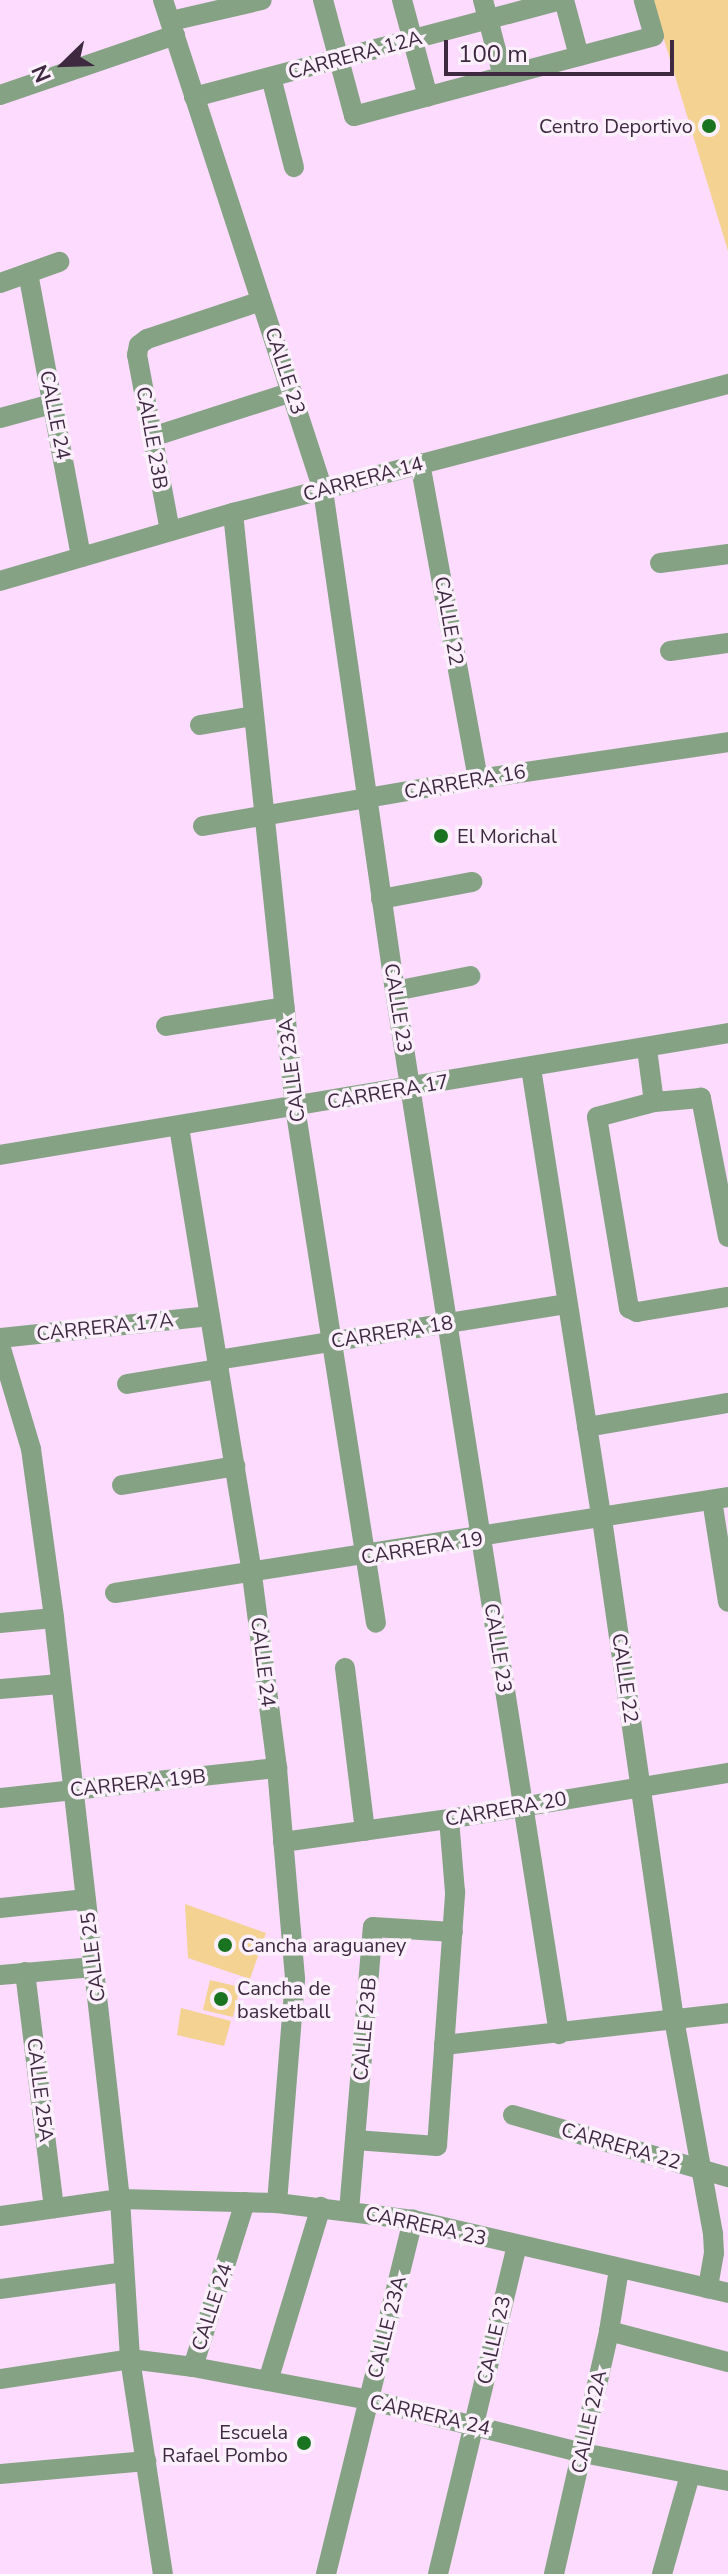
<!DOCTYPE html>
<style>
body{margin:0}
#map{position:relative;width:728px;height:2574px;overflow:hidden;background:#fcdbfe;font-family:"Nunito Sans",sans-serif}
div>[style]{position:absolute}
.green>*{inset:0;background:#f3d292}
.minor>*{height:20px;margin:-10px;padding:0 10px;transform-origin:10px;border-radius:10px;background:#86a285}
.dots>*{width:22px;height:22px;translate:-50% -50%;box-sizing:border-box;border:4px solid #fbf0fc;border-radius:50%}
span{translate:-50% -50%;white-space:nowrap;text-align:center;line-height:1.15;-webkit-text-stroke:7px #fbf0fc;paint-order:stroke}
.street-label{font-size:20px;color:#3e2940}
.poi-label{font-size:20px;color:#3e2940}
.right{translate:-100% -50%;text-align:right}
.left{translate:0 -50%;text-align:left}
.north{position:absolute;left:24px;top:24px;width:80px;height:80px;-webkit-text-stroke:6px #fbf0fc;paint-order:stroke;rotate:247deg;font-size:22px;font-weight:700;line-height:32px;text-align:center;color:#3e2940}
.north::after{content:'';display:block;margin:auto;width:28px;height:36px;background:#3e2940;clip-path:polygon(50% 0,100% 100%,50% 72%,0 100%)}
.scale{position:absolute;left:444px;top:40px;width:230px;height:36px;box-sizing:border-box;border:4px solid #3e2940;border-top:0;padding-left:10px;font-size:24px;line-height:28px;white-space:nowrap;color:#3e2940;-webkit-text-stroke:6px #fbf0fc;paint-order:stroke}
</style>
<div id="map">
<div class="green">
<div style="clip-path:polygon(652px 0,728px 0,728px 251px)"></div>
<div style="clip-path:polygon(185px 1904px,266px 1933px,250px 1979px,188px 1958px)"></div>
<div style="clip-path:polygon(210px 1980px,240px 1987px,233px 2017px,203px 2010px)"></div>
<div style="clip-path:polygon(181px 2008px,231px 2021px,224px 2046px,177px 2035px)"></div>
</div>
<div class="minor">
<div style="left:163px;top:0;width:515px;rotate:71.92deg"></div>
<div style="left:323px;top:490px;width:506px;rotate:81.82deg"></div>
<div style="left:395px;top:991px;width:1056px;rotate:81.06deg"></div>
<div style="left:323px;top:0;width:120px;rotate:75deg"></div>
<div style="left:354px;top:116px;width:310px;rotate:-14.9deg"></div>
<div style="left:654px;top:36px;width:37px;rotate:-106deg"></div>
<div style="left:402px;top:0;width:100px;rotate:75deg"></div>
<div style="left:483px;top:0;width:79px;rotate:75.3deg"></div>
<div style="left:564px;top:0;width:58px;rotate:75deg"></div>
<div style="left:171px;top:21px;width:93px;rotate:-13deg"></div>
<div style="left:271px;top:77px;width:93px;rotate:75.7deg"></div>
<div style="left:0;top:95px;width:185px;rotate:-18.9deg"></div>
<div style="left:194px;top:97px;width:381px;rotate:-14.8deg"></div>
<div style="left:28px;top:273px;width:289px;rotate:79.4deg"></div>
<div style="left:0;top:283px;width:63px;rotate:-19.6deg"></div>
<div style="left:0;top:418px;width:54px;rotate:-15.1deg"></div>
<div style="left:152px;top:437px;width:147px;rotate:-17.8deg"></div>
<div style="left:420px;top:463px;width:321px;rotate:79.6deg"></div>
<div style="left:233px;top:513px;width:597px;rotate:84.04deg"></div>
<div style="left:295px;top:1107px;width:522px;rotate:81.08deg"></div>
<div style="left:170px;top:531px;width:179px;rotate:-100.6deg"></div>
<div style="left:137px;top:355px;width:10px;rotate:-79deg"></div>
<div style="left:139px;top:345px;width:10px;rotate:-37deg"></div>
<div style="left:147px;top:339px;width:120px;rotate:-18.4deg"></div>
<div style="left:660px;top:563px;width:69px;rotate:-7.5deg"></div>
<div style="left:0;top:581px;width:243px;rotate:-16.3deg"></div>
<div style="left:233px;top:513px;width:512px;rotate:-14.61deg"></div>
<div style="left:670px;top:651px;width:59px;rotate:-7.9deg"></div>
<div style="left:200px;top:725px;width:54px;rotate:-9.6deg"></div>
<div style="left:203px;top:826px;width:279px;rotate:-9.7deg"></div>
<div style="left:478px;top:779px;width:253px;rotate:-8.4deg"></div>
<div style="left:381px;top:899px;width:93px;rotate:-10.6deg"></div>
<div style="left:395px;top:991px;width:77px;rotate:-11.2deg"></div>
<div style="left:166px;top:1026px;width:120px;rotate:-9.1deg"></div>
<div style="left:647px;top:1049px;width:53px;rotate:82.5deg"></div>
<div style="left:531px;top:1068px;width:457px;rotate:81.1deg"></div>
<div style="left:602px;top:1519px;width:505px;rotate:81.81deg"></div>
<div style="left:674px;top:2019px;width:219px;rotate:79.7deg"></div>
<div style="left:713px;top:2234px;width:19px;rotate:87deg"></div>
<div style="left:714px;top:2253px;width:36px;rotate:100deg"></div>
<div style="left:179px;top:1127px;width:454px;rotate:80.7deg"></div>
<div style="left:252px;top:1575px;width:195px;rotate:82.6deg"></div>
<div style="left:277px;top:1768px;width:212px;rotate:85.1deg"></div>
<div style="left:295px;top:1979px;width:225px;rotate:94.6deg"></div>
<div style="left:0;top:1155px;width:738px;rotate:-9.51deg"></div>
<div style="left:728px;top:1237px;width:142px;rotate:-101deg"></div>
<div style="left:701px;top:1098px;width:47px;rotate:175.1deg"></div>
<div style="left:654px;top:1102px;width:59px;rotate:165.3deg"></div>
<div style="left:597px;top:1117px;width:194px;rotate:80.5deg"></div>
<div style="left:629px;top:1308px;width:9px;rotate:27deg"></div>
<div style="left:637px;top:1312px;width:92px;rotate:-9.4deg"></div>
<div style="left:0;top:1338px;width:211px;rotate:-6deg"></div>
<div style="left:0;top:1345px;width:109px;rotate:73.4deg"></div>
<div style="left:31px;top:1449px;width:171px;rotate:82.2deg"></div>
<div style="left:54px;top:1618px;width:585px;rotate:83.52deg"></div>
<div style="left:120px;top:2199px;width:160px;rotate:86.4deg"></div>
<div style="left:130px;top:2359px;width:218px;rotate:81.3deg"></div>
<div style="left:217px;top:1360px;width:353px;rotate:-9.1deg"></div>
<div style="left:127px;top:1384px;width:93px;rotate:-9.3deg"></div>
<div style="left:587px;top:1427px;width:143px;rotate:-9.7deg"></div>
<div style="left:122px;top:1485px;width:115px;rotate:-9.5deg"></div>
<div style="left:712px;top:1500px;width:103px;rotate:81.1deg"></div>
<div style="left:115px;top:1593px;width:620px;rotate:-8.9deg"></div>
<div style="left:0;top:1623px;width:54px;rotate:-5.3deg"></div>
<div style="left:345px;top:1668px;width:164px;rotate:83deg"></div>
<div style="left:0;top:1689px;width:60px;rotate:-4.8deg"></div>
<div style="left:0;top:1798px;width:279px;rotate:-6.2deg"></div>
<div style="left:283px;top:1842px;width:168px;rotate:-7.9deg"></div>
<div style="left:449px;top:1819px;width:283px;rotate:-9.4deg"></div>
<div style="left:0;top:1908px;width:86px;rotate:-6deg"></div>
<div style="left:25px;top:1972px;width:238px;rotate:83deg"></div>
<div style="left:0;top:1975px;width:94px;rotate:-4.9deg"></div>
<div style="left:444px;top:2045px;width:286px;rotate:-6.4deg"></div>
<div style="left:513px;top:2115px;width:224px;rotate:16.1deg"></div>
<div style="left:355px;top:2140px;width:82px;rotate:4.2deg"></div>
<div style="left:437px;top:2146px;width:255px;rotate:-85.9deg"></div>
<div style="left:455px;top:1892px;width:73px;rotate:-94.7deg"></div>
<div style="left:349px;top:2211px;width:285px;rotate:-85.2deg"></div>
<div style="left:373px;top:1927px;width:80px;rotate:3.6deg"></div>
<div style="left:0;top:2216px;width:121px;rotate:-8.1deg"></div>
<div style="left:120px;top:2199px;width:157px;rotate:1.5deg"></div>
<div style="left:277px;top:2203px;width:137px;rotate:7.1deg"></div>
<div style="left:413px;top:2220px;width:323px;rotate:13deg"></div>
<div style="left:0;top:2289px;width:125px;rotate:-7.8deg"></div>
<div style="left:609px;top:2331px;width:123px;rotate:14.6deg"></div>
<div style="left:193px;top:2367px;width:173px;rotate:-72.5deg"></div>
<div style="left:0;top:2379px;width:132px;rotate:-8.7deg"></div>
<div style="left:130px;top:2359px;width:64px;rotate:7.2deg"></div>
<div style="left:193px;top:2367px;width:179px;rotate:10.6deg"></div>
<div style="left:369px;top:2400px;width:220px;rotate:13.9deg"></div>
<div style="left:583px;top:2453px;width:148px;rotate:10.9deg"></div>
<div style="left:268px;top:2381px;width:182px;rotate:-73.1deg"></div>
<div style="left:0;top:2474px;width:147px;rotate:-5.1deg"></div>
<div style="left:326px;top:2574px;width:365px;rotate:-76.2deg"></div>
<div style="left:438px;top:2574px;width:337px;rotate:-76.5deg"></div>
<div style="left:554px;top:2574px;width:249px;rotate:-77.2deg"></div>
<div style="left:609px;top:2331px;width:63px;rotate:-80.8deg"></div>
<div style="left:662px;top:2574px;width:103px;rotate:-74.2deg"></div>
</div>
<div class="dots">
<div style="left:709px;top:126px;background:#1a7320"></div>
<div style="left:441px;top:836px;background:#1a7320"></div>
<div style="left:225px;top:1945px;background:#1a7320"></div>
<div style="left:221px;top:1999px;background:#1a7320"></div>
<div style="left:304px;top:2443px;background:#1a7320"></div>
</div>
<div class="street-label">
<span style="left:355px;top:55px;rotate:-15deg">CARRERA 12A</span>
<span style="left:285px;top:371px;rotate:72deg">CALLE 23</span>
<span style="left:55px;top:415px;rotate:79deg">CALLE 24</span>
<span style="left:152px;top:438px;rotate:80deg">CALLE 23B</span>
<span style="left:363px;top:479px;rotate:-15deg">CARRERA 14</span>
<span style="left:449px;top:621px;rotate:80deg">CALLE 22</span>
<span style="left:465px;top:782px;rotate:-10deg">CARRERA 16</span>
<span style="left:398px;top:1008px;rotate:81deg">CALLE 23</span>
<span style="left:292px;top:1070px;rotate:-97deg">CALLE 23A</span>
<span style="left:388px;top:1092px;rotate:-10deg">CARRERA 17</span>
<span style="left:105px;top:1327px;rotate:-6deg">CARRERA 17A</span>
<span style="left:392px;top:1332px;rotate:-9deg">CARRERA 18</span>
<span style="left:422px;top:1548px;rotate:-9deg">CARRERA 19</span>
<span style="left:498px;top:1648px;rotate:81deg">CALLE 23</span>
<span style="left:263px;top:1662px;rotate:83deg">CALLE 24</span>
<span style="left:625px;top:1678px;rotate:82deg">CALLE 22</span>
<span style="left:138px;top:1783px;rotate:-6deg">CARRERA 19B</span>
<span style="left:506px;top:1809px;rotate:-10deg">CARRERA 20</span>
<span style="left:93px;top:1957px;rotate:-97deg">CALLE 25</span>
<span style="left:365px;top:2029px;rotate:-85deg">CALLE 23B</span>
<span style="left:40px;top:2090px;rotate:83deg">CALLE 25A</span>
<span style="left:621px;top:2146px;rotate:16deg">CARRERA 22</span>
<span style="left:426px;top:2226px;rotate:12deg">CARRERA 23</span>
<span style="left:212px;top:2307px;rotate:-72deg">CALLE 24</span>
<span style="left:387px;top:2327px;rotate:-76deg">CALLE 23A</span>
<span style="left:494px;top:2340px;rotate:-77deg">CALLE 23</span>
<span style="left:430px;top:2415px;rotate:13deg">CARRERA 24</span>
<span style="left:589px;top:2422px;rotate:-78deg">CALLE 22A</span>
</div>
<div class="poi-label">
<span class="right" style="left:693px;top:126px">Centro Deportivo</span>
<span class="left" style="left:457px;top:836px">El Morichal</span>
<span class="left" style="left:241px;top:1945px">Cancha araguaney</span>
<span class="left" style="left:237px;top:2000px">Cancha de<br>basketball</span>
<span class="right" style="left:288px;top:2444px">Escuela<br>Rafael Pombo</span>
</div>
<div class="north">N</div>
<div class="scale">100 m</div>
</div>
